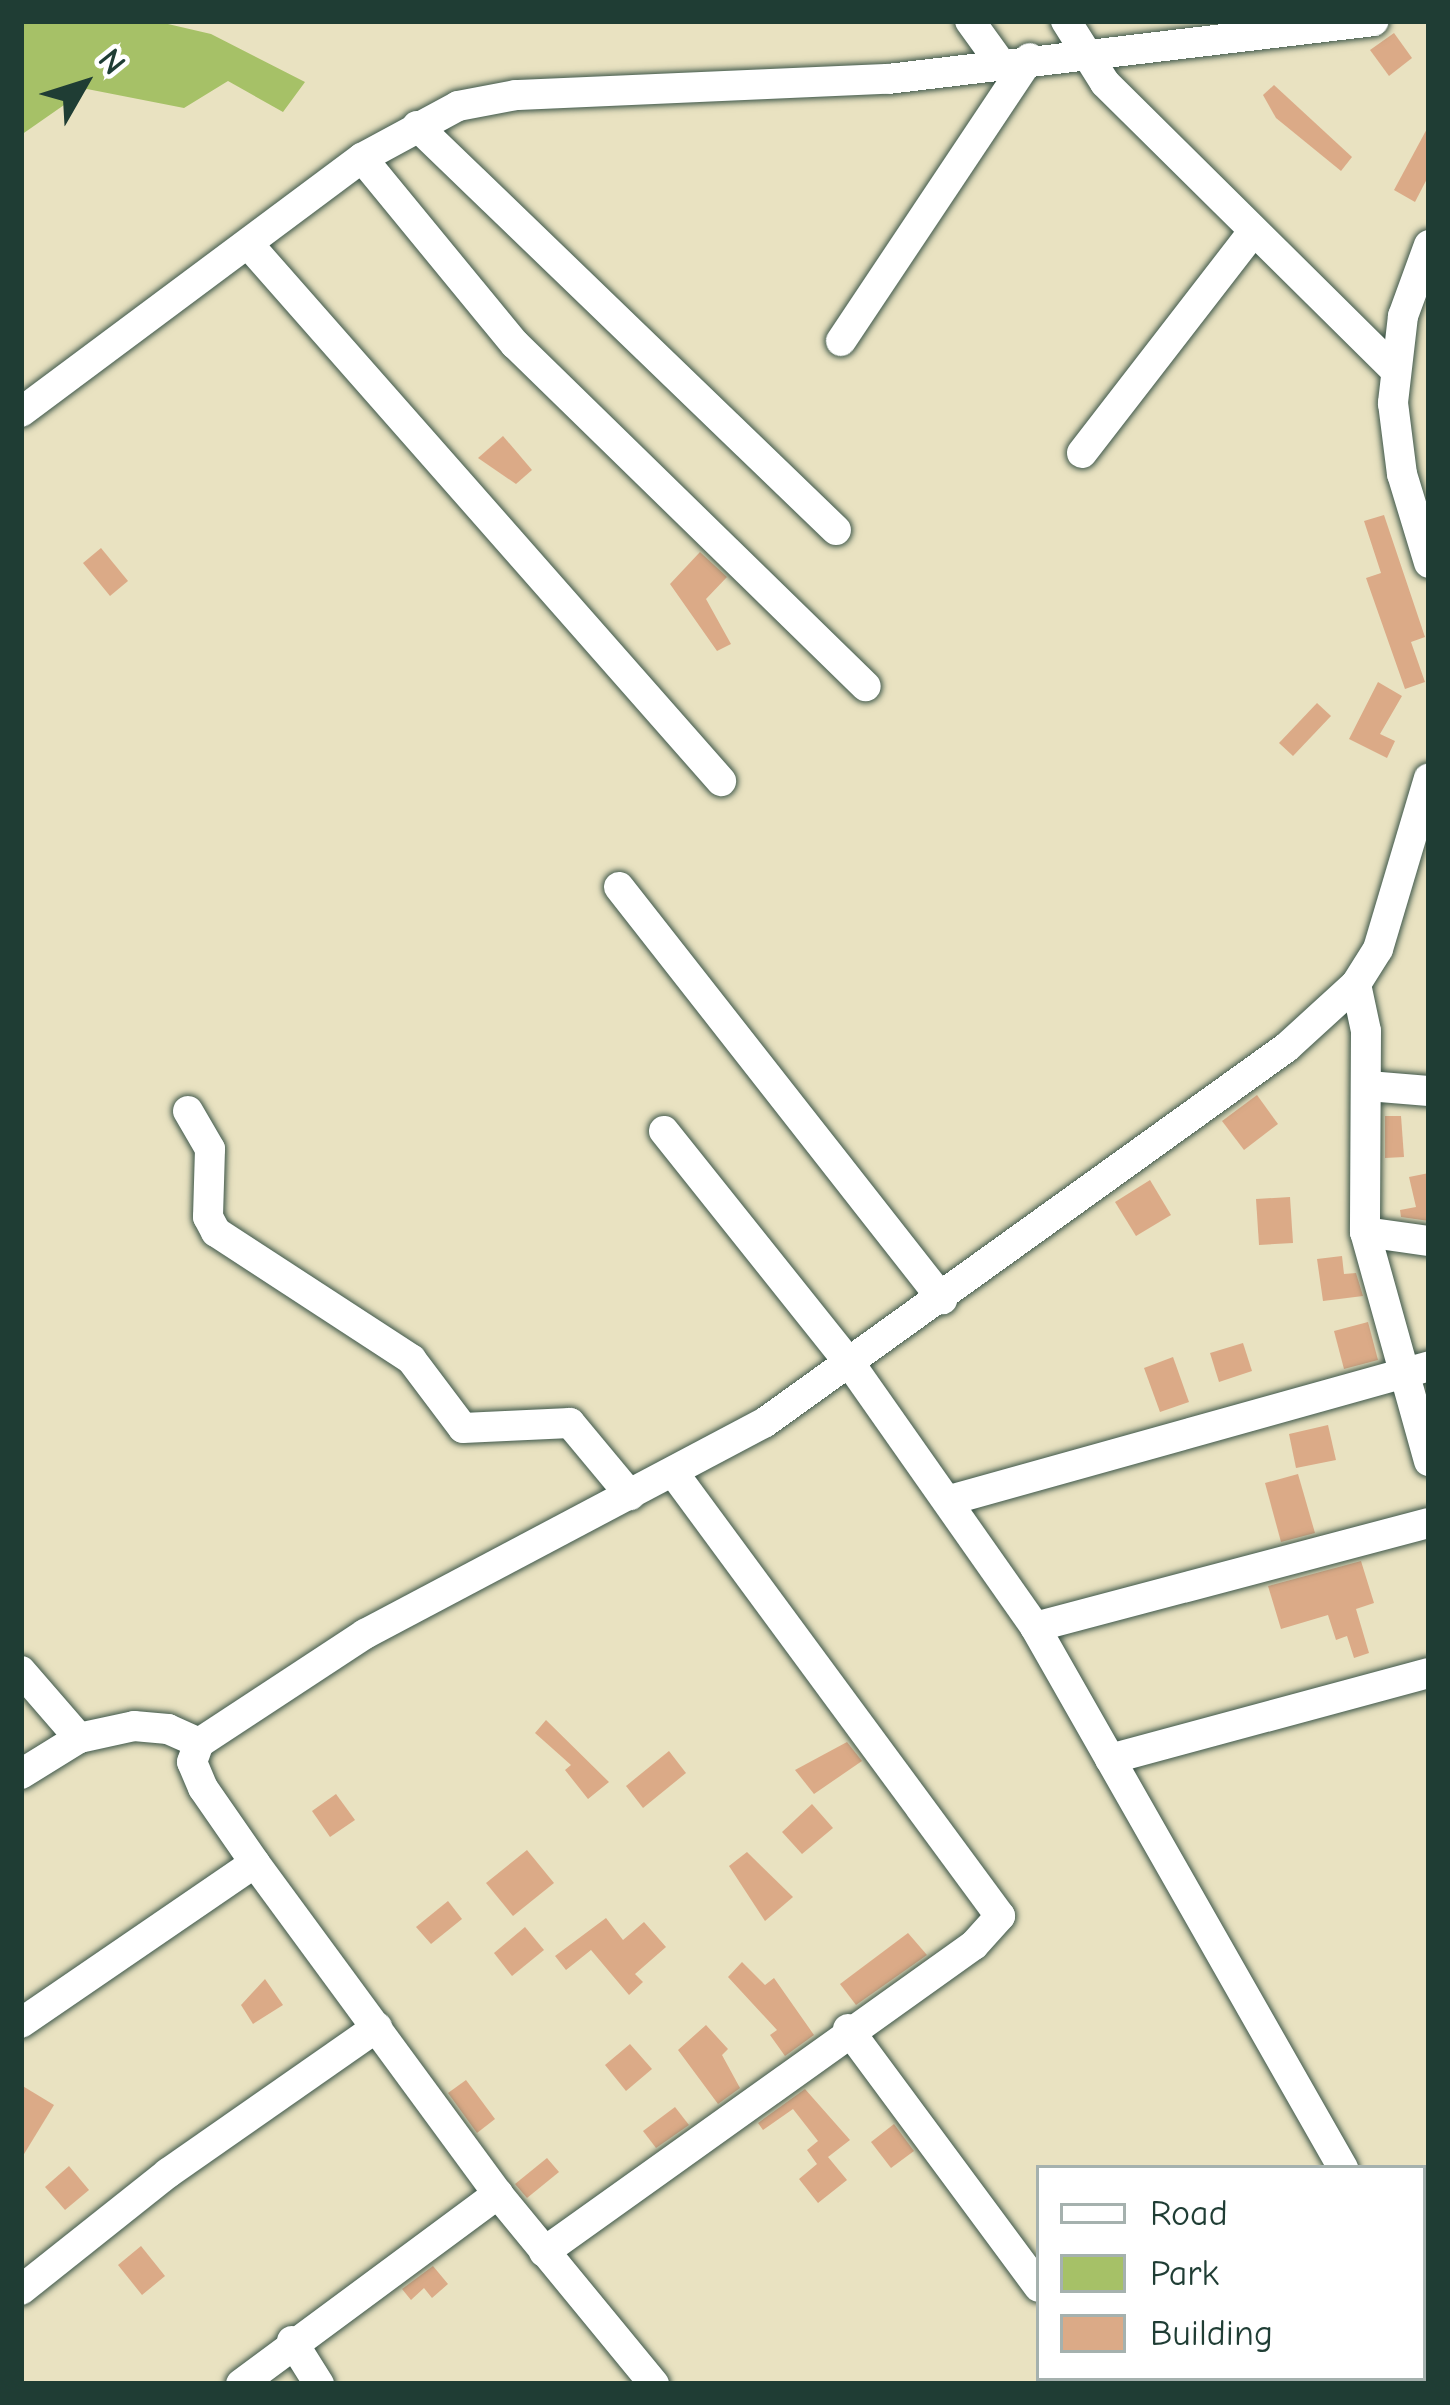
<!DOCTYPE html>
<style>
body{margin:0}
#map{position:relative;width:1450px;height:2405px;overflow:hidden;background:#e9e2c1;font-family:"Comic Neue",sans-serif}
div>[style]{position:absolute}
.green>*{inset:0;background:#a6c167}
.building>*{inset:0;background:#dbaa87}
.roads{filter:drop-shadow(0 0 3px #3d5649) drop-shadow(0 0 3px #3d5649)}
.minor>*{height:30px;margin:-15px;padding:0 15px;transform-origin:15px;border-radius:15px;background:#fff}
span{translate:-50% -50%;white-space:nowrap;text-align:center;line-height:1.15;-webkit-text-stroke:12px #fff;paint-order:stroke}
.frame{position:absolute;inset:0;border:24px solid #1f3d34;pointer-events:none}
.legend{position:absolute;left:1036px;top:2165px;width:390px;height:216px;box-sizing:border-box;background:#fff;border:3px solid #a5b1ae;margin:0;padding:15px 21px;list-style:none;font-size:36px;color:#1f3d34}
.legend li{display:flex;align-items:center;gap:24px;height:60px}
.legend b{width:60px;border:3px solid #a5b1ae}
.north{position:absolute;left:24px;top:24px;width:120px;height:120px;-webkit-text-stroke:9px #fff;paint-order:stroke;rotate:51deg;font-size:33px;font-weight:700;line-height:48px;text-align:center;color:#1f3d34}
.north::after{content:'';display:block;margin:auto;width:42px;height:54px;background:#1f3d34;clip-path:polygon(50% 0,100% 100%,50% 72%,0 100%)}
</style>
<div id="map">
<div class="green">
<div style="clip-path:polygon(21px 21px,155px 21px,211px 34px,305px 82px,283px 112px,228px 81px,184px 108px,87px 89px,21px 135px)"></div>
</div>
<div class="building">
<div style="clip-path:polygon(1394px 33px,1412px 58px,1389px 76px,1370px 50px)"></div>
<div style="clip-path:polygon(1274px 85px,1352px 157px,1341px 171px,1276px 118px,1263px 95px)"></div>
<div style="clip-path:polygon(1429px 125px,1429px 175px,1415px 202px,1394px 190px)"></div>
<div style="clip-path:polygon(503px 436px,532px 470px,516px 484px,478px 458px)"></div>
<div style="clip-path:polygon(1384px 515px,1425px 637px,1411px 642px,1425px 682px,1405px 689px,1366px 578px,1381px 573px,1364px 521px)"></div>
<div style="clip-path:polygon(101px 548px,128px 581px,110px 596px,83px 563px)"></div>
<div style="clip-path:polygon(700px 552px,727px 577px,706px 599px,731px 644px,717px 651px,670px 584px)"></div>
<div style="clip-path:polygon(1378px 682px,1402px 696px,1380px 734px,1395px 741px,1387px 758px,1349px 739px)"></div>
<div style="clip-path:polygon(1317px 703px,1331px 716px,1293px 756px,1279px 743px)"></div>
<div style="clip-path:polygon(1257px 1095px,1278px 1124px,1244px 1150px,1222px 1121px)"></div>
<div style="clip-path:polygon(1385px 1116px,1401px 1116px,1404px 1157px,1385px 1158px)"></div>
<div style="clip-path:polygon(1429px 1173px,1429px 1221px,1401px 1217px,1400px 1210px,1416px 1207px,1409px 1177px)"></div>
<div style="clip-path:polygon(1150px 1180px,1171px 1215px,1136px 1236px,1115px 1202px)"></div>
<div style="clip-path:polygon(1290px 1197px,1293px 1243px,1259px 1245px,1256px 1199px)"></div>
<div style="clip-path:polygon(1342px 1256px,1344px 1274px,1356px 1273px,1363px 1296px,1323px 1301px,1317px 1259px)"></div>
<div style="clip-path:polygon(1368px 1322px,1378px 1360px,1344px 1369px,1334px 1331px)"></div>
<div style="clip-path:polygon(1243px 1343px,1252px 1371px,1219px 1382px,1210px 1353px)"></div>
<div style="clip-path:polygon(1173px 1357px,1189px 1402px,1160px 1412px,1144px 1368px)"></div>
<div style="clip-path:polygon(1328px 1425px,1336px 1460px,1296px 1468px,1289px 1434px)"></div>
<div style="clip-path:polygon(1298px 1474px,1315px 1533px,1281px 1542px,1265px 1483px)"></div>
<div style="clip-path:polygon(1361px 1561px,1374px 1603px,1356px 1609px,1369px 1653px,1354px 1658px,1347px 1636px,1336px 1640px,1328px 1615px,1281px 1629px,1268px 1586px)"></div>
<div style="clip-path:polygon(546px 1720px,609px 1782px,588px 1799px,565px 1770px,571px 1765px,535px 1733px)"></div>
<div style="clip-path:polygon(847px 1742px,862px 1761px,814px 1794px,795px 1770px)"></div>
<div style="clip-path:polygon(669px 1751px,686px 1773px,643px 1808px,626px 1786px)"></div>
<div style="clip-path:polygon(336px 1794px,355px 1820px,330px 1837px,312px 1811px)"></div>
<div style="clip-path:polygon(812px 1804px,833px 1828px,802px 1854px,782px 1832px)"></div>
<div style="clip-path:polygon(527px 1850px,554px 1883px,513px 1916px,486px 1883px)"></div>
<div style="clip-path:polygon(747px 1852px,793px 1897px,765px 1921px,729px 1866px)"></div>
<div style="clip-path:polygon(448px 1901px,462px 1919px,431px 1944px,416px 1927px)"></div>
<div style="clip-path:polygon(606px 1918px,623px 1940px,644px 1922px,666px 1947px,635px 1974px,643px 1982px,629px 1995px,591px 1950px,566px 1970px,555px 1956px)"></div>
<div style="clip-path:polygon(525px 1927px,544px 1950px,512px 1976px,494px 1953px)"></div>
<div style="clip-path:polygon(908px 1933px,927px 1955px,856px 2005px,840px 1984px)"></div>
<div style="clip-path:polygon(742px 1962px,765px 1985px,774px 1978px,814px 2035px,785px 2056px,770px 2035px,777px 2030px,728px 1977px)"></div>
<div style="clip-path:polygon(265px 1979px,283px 2005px,253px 2024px,241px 2005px)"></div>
<div style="clip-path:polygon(706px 2025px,728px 2049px,722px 2055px,740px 2088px,718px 2104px,678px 2050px)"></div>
<div style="clip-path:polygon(630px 2044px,652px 2069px,626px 2091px,605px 2065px)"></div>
<div style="clip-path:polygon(466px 2080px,495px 2119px,477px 2133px,448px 2093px)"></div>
<div style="clip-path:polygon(21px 2085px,54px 2105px,21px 2159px)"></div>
<div style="clip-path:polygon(805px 2089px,850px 2140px,828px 2157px,847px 2180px,818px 2203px,799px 2179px,817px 2164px,807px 2150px,818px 2141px,793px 2109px,763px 2130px,758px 2123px)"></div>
<div style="clip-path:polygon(675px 2107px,689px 2125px,656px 2148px,643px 2131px)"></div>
<div style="clip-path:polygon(894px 2124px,914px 2151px,891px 2168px,871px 2142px)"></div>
<div style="clip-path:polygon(547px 2158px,559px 2172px,527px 2198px,515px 2184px)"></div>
<div style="clip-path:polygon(69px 2166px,89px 2190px,65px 2210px,45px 2187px)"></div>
<div style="clip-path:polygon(141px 2246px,165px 2276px,142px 2295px,118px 2265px)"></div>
<div style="clip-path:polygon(433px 2266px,448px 2284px,432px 2298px,424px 2288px,411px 2300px,402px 2289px)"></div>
</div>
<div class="roads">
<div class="minor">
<div style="left:970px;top:21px;width:53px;rotate:54.2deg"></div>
<div style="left:1066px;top:21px;width:73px;rotate:57.8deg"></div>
<div style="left:1105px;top:83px;width:405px;rotate:44.7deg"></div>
<div style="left:417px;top:126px;width:582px;rotate:43.96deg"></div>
<div style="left:362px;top:158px;width:241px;rotate:50.6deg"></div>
<div style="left:515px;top:344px;width:490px;rotate:44.3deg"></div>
<div style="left:1429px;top:245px;width:76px;rotate:110.1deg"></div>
<div style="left:1403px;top:316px;width:88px;rotate:96.6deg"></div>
<div style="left:1393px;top:403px;width:72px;rotate:82.8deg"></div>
<div style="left:1402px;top:474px;width:93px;rotate:73.1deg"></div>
<div style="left:250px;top:246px;width:713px;rotate:48.64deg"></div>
<div style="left:841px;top:341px;width:340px;rotate:-56.3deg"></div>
<div style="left:21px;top:412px;width:425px;rotate:-36.7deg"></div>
<div style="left:362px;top:158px;width:109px;rotate:-28.4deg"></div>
<div style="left:458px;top:106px;width:59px;rotate:-10.7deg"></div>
<div style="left:516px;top:95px;width:372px;rotate:-2.5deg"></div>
<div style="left:888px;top:79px;width:489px;rotate:-6.8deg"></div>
<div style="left:1082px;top:453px;width:279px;rotate:-52.3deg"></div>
<div style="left:619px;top:887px;width:524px;rotate:51.9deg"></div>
<div style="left:1356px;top:984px;width:48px;rotate:78deg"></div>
<div style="left:1366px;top:1031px;width:201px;rotate:90.3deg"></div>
<div style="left:1365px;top:1232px;width:238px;rotate:74.4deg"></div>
<div style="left:1368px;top:1086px;width:61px;rotate:4.7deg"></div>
<div style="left:188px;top:1111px;width:44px;rotate:59.9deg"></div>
<div style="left:210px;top:1149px;width:68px;rotate:91.7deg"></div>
<div style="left:208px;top:1217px;width:17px;rotate:62deg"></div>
<div style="left:216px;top:1232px;width:233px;rotate:33.1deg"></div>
<div style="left:411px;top:1359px;width:86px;rotate:53deg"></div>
<div style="left:463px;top:1428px;width:107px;rotate:-2.7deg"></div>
<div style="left:570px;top:1423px;width:94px;rotate:50.2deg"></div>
<div style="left:664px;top:1131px;width:300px;rotate:51.4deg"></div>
<div style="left:851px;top:1365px;width:320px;rotate:54.9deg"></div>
<div style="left:1035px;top:1627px;width:623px;rotate:60.35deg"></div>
<div style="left:1365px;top:1232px;width:65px;rotate:8deg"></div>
<div style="left:950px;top:1500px;width:497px;rotate:-15.6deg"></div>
<div style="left:1035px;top:1627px;width:407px;rotate:-14.8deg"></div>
<div style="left:21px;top:1671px;width:89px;rotate:49.1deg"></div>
<div style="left:1110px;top:1759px;width:330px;rotate:-15.1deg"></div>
<div style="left:21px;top:1774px;width:68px;rotate:-31.8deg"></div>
<div style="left:79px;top:1738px;width:56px;rotate:-12.3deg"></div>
<div style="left:134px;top:1726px;width:34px;rotate:5deg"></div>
<div style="left:168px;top:1729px;width:34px;rotate:24deg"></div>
<div style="left:21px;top:2023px;width:283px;rotate:-34.4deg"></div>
<div style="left:848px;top:2029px;width:321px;rotate:53.5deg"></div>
<div style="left:1423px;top:2196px;width:7px;rotate:-27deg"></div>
<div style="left:544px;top:2252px;width:528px;rotate:-35.53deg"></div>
<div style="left:974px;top:1945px;width:39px;rotate:-48deg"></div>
<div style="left:1000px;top:1916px;width:551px;rotate:-126.37deg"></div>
<div style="left:21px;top:2290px;width:188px;rotate:-38.5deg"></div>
<div style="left:168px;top:2173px;width:255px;rotate:-34.9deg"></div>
<div style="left:1423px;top:2303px;width:12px;rotate:59deg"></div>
<div style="left:292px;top:2341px;width:51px;rotate:57.9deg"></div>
<div style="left:1107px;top:2378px;width:7px;rotate:56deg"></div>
<div style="left:241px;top:2384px;width:320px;rotate:-36.5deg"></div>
<div style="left:654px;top:2384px;width:246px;rotate:-129.4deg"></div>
<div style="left:498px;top:2194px;width:411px;rotate:-126.3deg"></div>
<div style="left:255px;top:1863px;width:91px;rotate:-124.7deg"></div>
<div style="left:203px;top:1788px;width:28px;rotate:-113deg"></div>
<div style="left:192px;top:1762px;width:20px;rotate:-70deg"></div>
<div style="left:199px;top:1743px;width:199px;rotate:-33.3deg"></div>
<div style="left:365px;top:1634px;width:451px;rotate:-27.9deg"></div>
<div style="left:764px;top:1423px;width:644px;rotate:-35.71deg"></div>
<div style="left:1287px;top:1047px;width:93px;rotate:-42.4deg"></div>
<div style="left:1356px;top:984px;width:41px;rotate:-57.8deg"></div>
<div style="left:1378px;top:949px;width:178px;rotate:-73.4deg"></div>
</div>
</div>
<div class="frame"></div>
<ul class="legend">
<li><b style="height:15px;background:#fff"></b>Road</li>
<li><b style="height:33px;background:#a6c167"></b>Park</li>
<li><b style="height:33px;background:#dbaa87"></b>Building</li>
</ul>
<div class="north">N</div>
</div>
